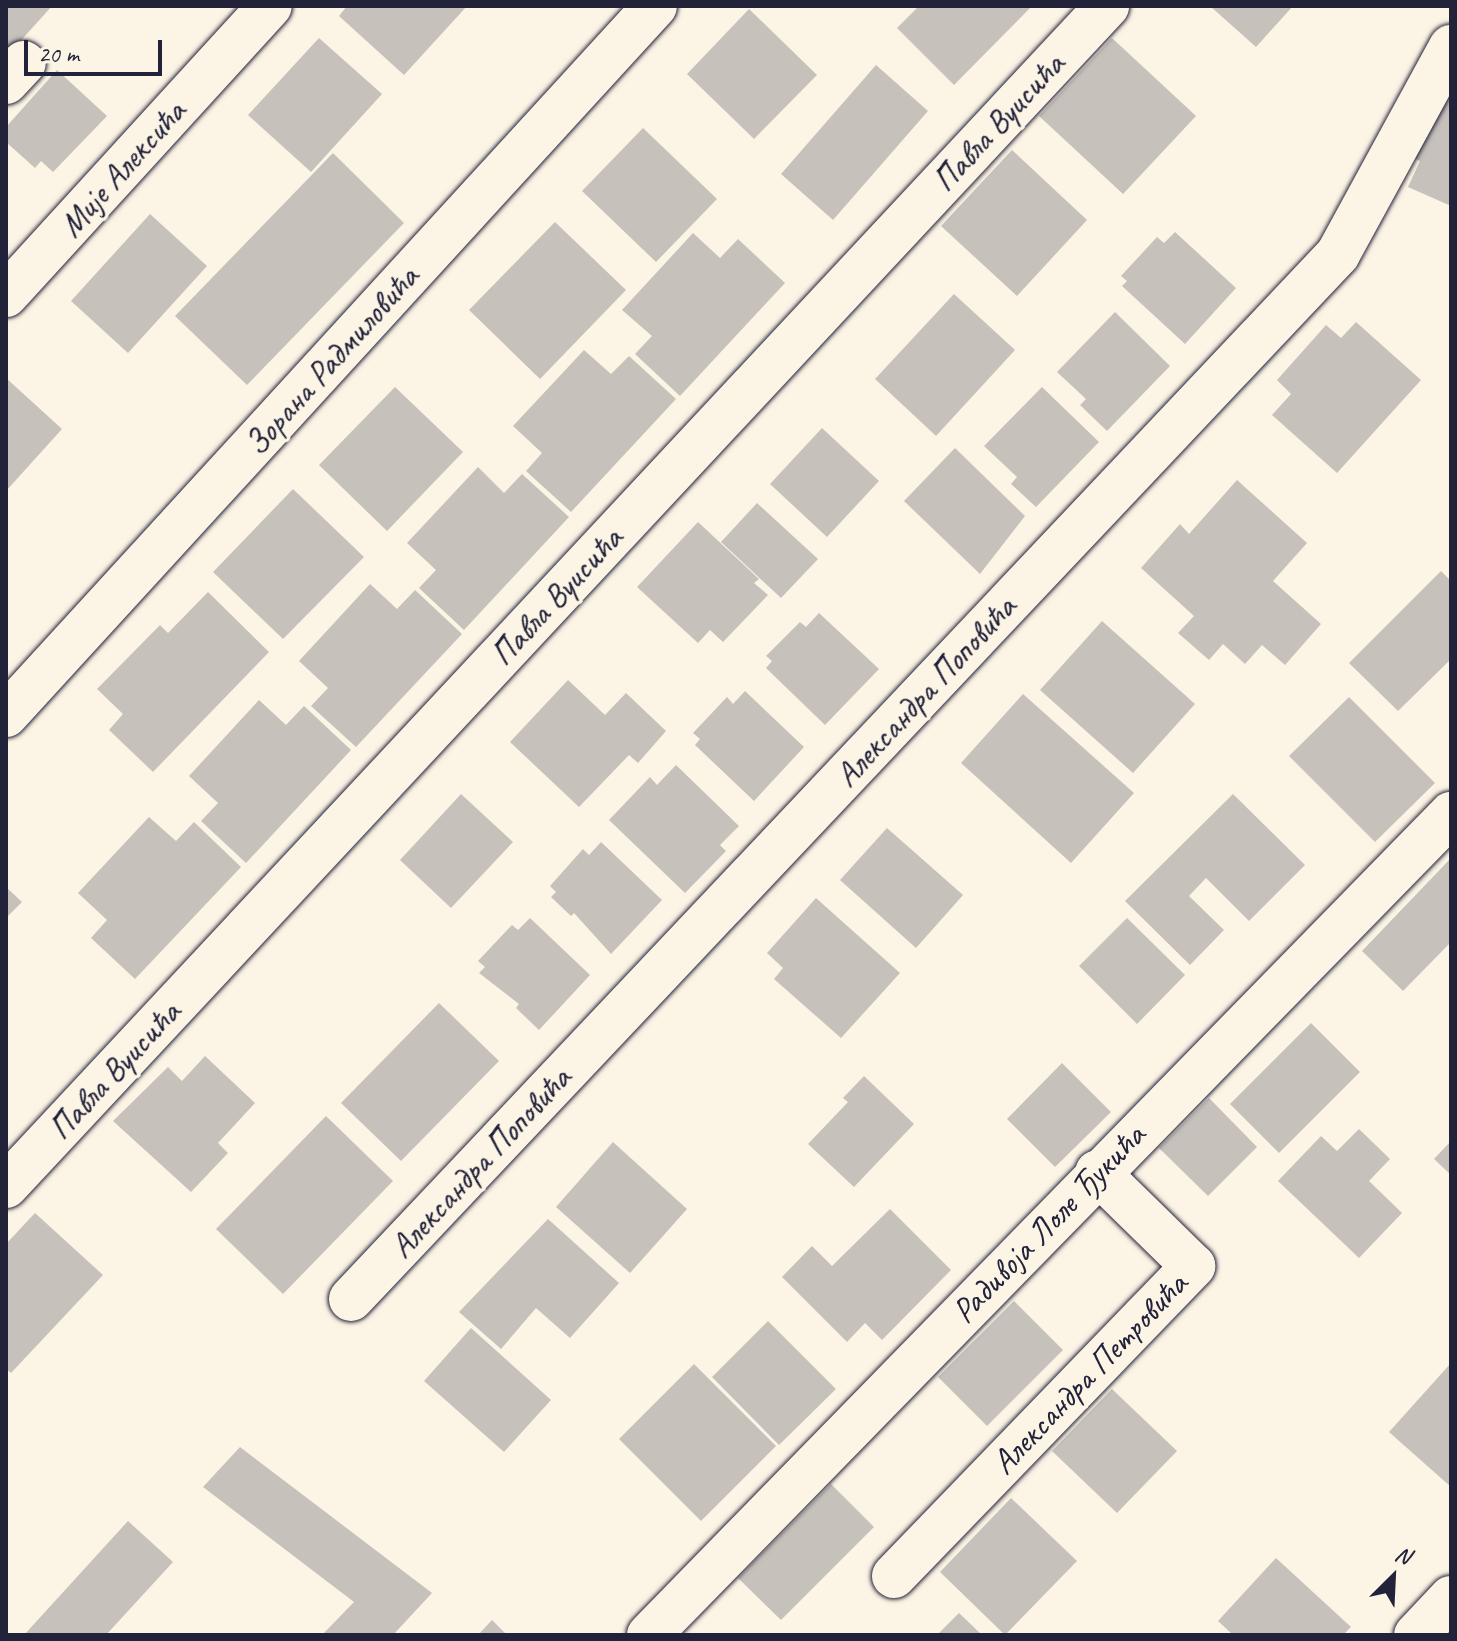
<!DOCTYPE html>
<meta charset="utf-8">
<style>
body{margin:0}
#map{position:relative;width:1457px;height:1641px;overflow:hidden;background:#fcf5e5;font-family:Caveat,sans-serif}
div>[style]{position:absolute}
.building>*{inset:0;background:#c6c1bb}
.roads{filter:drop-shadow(0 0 2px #22223b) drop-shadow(0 0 2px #22223b)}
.minor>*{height:44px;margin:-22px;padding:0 22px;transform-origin:22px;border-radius:22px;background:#fcf5e5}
span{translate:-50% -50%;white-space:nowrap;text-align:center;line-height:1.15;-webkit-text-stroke:7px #fcf5e5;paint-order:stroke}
.street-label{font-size:34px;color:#22223b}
.frame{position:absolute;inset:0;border:8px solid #22223b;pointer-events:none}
.north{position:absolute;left:1353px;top:1537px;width:80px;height:80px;-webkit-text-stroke:6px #fcf5e5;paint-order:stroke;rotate:24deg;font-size:22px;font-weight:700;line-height:32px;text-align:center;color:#22223b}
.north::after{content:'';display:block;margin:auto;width:28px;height:36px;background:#22223b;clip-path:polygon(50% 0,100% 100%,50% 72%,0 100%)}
.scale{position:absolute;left:24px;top:40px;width:138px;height:36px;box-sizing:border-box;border:4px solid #22223b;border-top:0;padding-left:10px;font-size:24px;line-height:28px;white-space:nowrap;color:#22223b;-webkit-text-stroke:6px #fcf5e5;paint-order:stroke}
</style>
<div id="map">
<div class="building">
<div style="clip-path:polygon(6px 6px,52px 6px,6px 57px)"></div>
<div style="clip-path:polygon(347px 6px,467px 6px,404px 75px,339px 16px)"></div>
<div style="clip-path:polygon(919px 6px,1032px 6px,954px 85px,897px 28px)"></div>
<div style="clip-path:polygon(1210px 6px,1293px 6px,1256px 47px)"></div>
<div style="clip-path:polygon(749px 9px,817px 75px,754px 139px,687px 74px)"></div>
<div style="clip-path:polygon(319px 38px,382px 94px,311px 172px,248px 115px)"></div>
<div style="clip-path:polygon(1112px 38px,1196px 116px,1123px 194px,1039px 116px)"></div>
<div style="clip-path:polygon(876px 65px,928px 111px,833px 220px,781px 174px)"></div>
<div style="clip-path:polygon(57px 70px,107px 116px,53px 172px,41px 161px,35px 168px,6px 142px,6px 127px)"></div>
<div style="clip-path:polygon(1451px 77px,1451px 206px,1408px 187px,1420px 161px,1414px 158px)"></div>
<div style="clip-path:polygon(643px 128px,717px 199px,656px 262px,582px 191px)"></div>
<div style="clip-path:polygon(1012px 150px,1087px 220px,1017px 296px,941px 226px)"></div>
<div style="clip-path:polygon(333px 153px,404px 223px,247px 385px,175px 316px)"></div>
<div style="clip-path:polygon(150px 214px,207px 266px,128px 353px,71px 301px)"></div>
<div style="clip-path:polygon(555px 222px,626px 290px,540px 379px,469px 310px)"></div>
<div style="clip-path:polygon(1175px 232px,1236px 288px,1185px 344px,1122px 286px,1127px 281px,1121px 276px,1157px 237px,1164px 243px)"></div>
<div style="clip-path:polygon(693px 233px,720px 258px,738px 239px,785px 283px,680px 396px,635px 354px,652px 336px,622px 310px)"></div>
<div style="clip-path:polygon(954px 294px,1015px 350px,936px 436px,875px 379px)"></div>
<div style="clip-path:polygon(1115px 312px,1170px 366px,1107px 431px,1080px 405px,1086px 399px,1057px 372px)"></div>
<div style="clip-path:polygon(1356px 322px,1421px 380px,1337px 473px,1272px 415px,1291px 394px,1277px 380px,1326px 325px,1341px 338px)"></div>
<div style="clip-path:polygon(584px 350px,611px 374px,629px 356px,676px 399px,571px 512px,526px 471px,542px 453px,513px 426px)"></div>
<div style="clip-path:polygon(6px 378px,62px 429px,6px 491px)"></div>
<div style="clip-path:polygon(395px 387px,463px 452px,387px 531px,319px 465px)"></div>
<div style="clip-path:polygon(1042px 387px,1099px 442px,1036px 507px,1011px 484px,1017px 477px,984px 446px)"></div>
<div style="clip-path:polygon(822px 428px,879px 481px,827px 537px,770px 484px)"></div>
<div style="clip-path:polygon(955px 448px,1025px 516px,980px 574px,904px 501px)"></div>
<div style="clip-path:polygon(478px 467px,504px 493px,522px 474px,569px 517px,464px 630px,419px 588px,436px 570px,407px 543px)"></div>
<div style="clip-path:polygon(1237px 480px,1307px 543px,1273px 581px,1321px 624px,1285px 665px,1262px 645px,1245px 664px,1223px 644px,1209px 660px,1178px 633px,1194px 616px,1141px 568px,1180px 524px,1189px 534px)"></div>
<div style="clip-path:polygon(293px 489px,364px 557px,283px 639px,213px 572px)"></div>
<div style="clip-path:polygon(757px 503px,818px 559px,781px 598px,721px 542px)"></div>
<div style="clip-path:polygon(698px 522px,759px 579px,754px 583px,768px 595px,723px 642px,710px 630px,698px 643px,637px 587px)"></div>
<div style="clip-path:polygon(1441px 571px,1451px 581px,1451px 659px,1398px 711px,1349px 663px)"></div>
<div style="clip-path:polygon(370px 584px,397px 609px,415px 590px,462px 634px,356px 747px,311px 706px,328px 688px,299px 661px)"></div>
<div style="clip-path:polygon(208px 592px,269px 652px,153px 772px,109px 730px,123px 714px,97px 689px,160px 625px,168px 633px)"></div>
<div style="clip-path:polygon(819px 613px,879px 669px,825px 725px,766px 668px,772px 661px,766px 656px,800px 622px,806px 627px)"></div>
<div style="clip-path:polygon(1102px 621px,1195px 704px,1133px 773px,1040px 690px)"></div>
<div style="clip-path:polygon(568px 680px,605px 715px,626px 693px,666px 731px,638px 763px,629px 755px,579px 807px,510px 742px)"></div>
<div style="clip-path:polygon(745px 691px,804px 747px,754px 801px,695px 745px,700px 739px,693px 733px,727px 697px,733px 704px)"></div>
<div style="clip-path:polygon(1023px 694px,1134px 793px,1071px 863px,961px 763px)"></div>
<div style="clip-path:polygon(1349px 697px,1435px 783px,1375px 842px,1289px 756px)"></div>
<div style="clip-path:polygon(259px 700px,286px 725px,304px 706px,351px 750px,246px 863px,201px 821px,218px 803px,189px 776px)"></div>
<div style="clip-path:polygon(676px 765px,739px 826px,720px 845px,726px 851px,685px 893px,609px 820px,650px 777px,657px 785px)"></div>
<div style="clip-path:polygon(461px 794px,513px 842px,451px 908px,400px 860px)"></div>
<div style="clip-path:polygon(1233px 794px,1305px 865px,1249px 921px,1206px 878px,1189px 896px,1224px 930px,1190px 965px,1125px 901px)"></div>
<div style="clip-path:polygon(149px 817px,176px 841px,194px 822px,241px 867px,135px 979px,91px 938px,107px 920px,78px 893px)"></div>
<div style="clip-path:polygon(887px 828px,963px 895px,916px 948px,840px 880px)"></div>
<div style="clip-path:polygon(601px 842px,662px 900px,611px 954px,574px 913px,571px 916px,551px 897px,556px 892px,550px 886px,583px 849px,589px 855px)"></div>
<div style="clip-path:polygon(1451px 858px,1451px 942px,1403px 991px,1362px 951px)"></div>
<div style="clip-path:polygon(6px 887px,22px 902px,6px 918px)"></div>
<div style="clip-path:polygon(816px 898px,900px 973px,841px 1038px,774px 979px,783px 968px,767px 953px)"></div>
<div style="clip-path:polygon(530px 918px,590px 975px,539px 1030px,516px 1008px,519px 1004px,479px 973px,485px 967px,478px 961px,512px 925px,518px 930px)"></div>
<div style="clip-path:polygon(1127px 918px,1185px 975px,1137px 1024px,1079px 966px)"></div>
<div style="clip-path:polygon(439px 1003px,499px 1061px,401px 1161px,341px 1103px)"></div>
<div style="clip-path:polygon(1311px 1023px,1360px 1072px,1279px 1153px,1230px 1104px)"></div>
<div style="clip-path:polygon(205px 1056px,255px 1103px,218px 1143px,228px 1153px,191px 1192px,113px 1121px,168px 1067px,182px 1081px)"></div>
<div style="clip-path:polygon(1062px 1063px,1111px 1112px,1055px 1167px,1007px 1119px)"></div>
<div style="clip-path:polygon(864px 1076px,914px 1124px,854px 1187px,808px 1144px,848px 1102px,843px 1098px)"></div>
<div style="clip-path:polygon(1209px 1098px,1257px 1147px,1208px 1196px,1159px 1148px)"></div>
<div style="clip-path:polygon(326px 1116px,393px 1181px,283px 1294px,216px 1229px)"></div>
<div style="clip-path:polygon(1359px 1129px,1390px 1159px,1369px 1181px,1402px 1213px,1359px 1258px,1278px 1181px,1321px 1136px,1337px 1151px)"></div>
<div style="clip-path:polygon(1451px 1141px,1451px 1175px,1434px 1159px)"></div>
<div style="clip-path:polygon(613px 1142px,687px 1209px,630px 1273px,556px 1207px)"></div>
<div style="clip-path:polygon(890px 1209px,951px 1270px,882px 1340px,865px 1323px,847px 1342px,782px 1277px,812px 1246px,832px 1266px)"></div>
<div style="clip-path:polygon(35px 1213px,103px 1275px,11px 1373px,6px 1369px,6px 1244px)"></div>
<div style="clip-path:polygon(548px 1219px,619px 1283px,570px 1338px,536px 1308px,501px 1349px,459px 1312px)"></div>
<div style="clip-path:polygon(1014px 1301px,1063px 1350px,987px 1426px,938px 1377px)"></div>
<div style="clip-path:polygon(768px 1321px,836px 1389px,779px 1445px,712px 1377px)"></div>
<div style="clip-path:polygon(471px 1328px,551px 1400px,504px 1452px,424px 1381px)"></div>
<div style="clip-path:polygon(1451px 1363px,1451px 1487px,1389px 1432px)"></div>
<div style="clip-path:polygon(694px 1364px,776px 1446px,701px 1521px,619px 1439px)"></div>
<div style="clip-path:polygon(1112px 1389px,1177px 1451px,1117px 1513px,1052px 1451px)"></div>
<div style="clip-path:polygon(240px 1447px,432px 1593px,393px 1635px,322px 1635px,354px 1602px,203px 1487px)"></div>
<div style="clip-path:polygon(831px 1484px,874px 1527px,781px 1620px,738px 1578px)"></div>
<div style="clip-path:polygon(1011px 1498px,1077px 1561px,1005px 1635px,940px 1572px)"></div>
<div style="clip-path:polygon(128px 1521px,173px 1562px,106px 1635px,24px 1635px)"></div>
<div style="clip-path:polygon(1276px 1558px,1351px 1627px,1343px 1635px,1233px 1635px,1218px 1621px)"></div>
<div style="clip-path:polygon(959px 1613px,982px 1635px,937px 1635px)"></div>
<div style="clip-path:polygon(492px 1620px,507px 1635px,478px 1635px)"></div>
</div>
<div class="roads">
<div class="minor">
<div style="left:6px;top:82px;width:26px;rotate:-47deg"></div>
<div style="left:6px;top:295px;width:391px;rotate:-47.6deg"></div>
<div style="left:6px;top:715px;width:961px;rotate:-47.53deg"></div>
<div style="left:6px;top:1186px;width:1614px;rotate:-46.98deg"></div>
<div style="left:351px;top:1299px;width:1437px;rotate:-46.63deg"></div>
<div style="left:1338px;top:254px;width:236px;rotate:-61.4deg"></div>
<div style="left:894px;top:1576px;width:431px;rotate:-46deg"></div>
<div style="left:1193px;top:1266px;width:134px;rotate:-135.6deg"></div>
<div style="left:649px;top:1635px;width:1148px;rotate:-45.67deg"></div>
<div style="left:1416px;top:1635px;width:51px;rotate:-46.6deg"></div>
</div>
</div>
<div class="street-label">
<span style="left:998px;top:122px;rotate:-47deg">Павла Вуисића</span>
<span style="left:122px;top:168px;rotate:-48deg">Мије Алексића</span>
<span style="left:331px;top:360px;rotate:-48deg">Зорана Радмиловића</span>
<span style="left:556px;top:596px;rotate:-47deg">Павла Вуисића</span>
<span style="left:925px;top:691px;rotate:-47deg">Александра Поповића</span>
<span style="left:114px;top:1070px;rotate:-47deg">Павла Вуисића</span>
<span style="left:480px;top:1162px;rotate:-47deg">Александра Поповића</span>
<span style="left:1048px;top:1223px;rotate:-46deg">Радивоја Лоле Ђукића</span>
<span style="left:1089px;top:1373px;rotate:-46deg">Александра Петровића</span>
</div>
<div class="frame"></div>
<div class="north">N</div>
<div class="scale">20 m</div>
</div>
